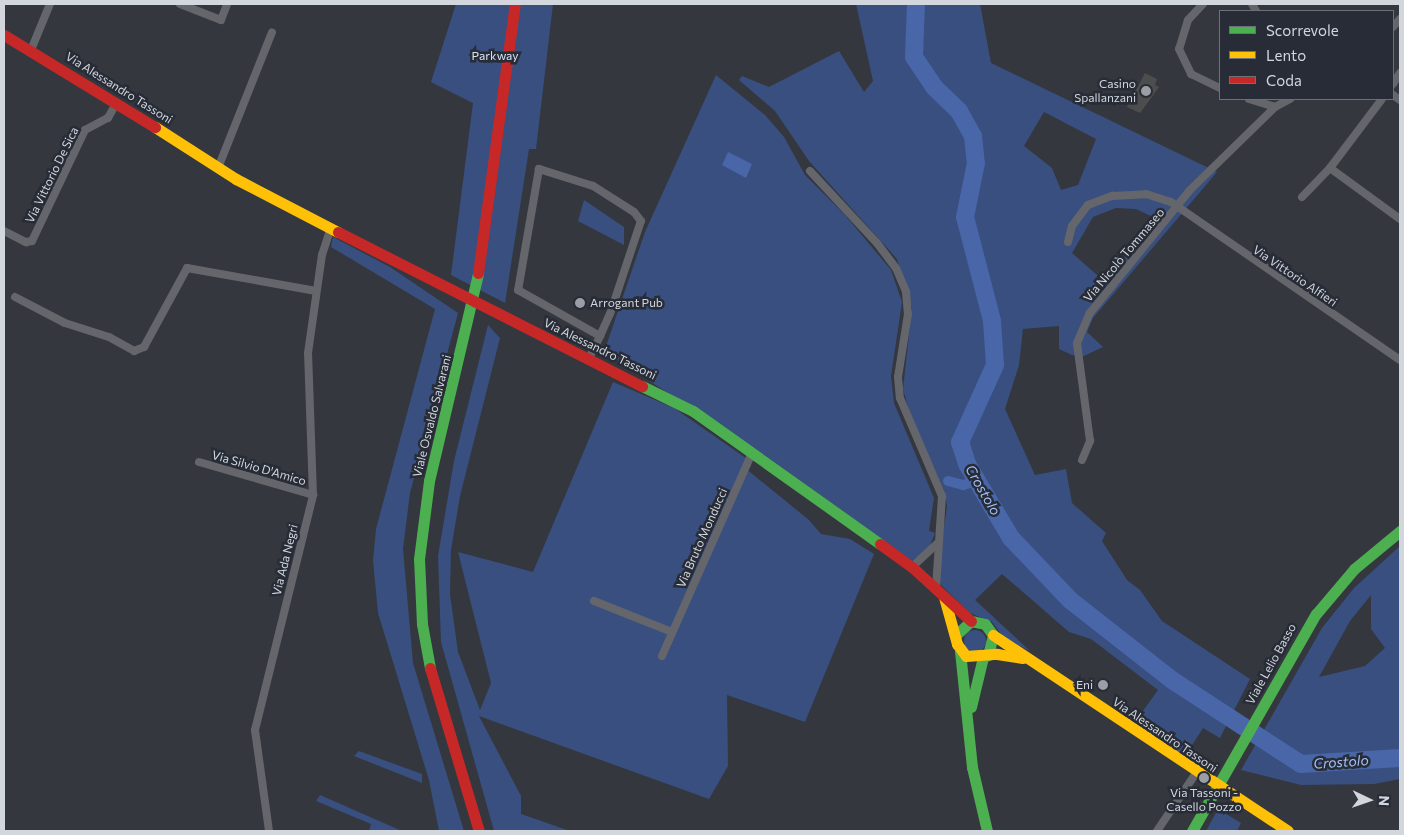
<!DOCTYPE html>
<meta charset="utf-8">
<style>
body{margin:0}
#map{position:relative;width:1404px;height:835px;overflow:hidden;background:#34373e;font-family:Commissioner,sans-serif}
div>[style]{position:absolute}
.green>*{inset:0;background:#384f80}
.round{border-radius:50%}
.water>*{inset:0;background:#4866a8}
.canal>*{height:10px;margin:-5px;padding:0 5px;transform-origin:5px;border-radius:5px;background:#4866a8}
.river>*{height:18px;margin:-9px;padding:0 9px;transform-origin:9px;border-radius:9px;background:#4866a8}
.building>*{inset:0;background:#4c4e4e}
.street>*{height:8px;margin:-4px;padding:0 4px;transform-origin:4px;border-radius:4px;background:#64666b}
.fast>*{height:11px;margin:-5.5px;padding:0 5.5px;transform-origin:5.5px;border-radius:5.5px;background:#4caf50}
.slow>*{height:11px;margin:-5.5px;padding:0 5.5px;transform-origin:5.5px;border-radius:5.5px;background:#ffc107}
.jam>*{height:11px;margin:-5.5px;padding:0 5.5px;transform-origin:5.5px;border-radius:5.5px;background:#c62828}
.dots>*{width:14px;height:14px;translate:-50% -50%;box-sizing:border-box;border:2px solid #272c37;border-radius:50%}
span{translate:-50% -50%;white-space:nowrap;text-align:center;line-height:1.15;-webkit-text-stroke:5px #272c37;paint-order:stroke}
.park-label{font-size:12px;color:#d9e3f7}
.poi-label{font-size:12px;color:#d2d6dd}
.right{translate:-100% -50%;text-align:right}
.left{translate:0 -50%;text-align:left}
.street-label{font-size:12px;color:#d2d6dd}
.water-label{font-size:14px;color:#a3c0fa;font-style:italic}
.frame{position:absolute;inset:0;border:5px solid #d2d6dd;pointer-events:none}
.legend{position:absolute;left:1219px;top:10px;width:175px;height:90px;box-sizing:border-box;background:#272c37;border:1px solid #6b7079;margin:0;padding:6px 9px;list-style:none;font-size:15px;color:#d2d6dd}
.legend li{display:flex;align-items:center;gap:10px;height:25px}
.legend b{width:25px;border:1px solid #6b7079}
.north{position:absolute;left:1344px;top:775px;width:50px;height:50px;-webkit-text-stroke:4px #272c37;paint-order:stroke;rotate:93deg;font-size:14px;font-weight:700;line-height:20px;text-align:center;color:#d2d6dd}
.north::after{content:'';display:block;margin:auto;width:18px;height:22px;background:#d2d6dd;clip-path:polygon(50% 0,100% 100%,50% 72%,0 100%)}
</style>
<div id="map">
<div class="green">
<div style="clip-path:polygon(456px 4px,553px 4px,536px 149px,529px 149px,505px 303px,451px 275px,473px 103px,431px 82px)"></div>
<div style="clip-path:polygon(evenodd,856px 4px,980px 4px,991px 63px,1217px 172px,1093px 318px,1087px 332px,1103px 347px,1084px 356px,1072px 355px,1059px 349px,1059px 326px,1023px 329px,1019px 365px,1005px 409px,1035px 475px,1066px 469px,1072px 503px,1106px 533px,1102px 541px,1127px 580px,1140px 590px,1162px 621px,1250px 679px,1220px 738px,1203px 728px,1184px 758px,1135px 722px,1158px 690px,1091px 639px,1069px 632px,1002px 574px,975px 600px,1030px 651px,1004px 638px,992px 622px,970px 613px,941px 585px,938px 570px,947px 506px,944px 490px,912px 421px,903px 389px,912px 308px,897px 259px,809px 161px,775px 111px,739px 80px,742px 76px,769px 87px,839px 51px,864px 92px,873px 81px,856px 4px,1044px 112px,1096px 139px,1078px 185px,1061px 190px,1052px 168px,1024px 146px,1044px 112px,856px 4px,1116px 208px,1136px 209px,1155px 218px,1105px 282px,1072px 253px,1093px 217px,1116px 208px)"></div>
<div style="clip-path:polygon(716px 75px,765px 115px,784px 137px,805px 175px,845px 215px,891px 270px,902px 302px,891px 376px,894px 403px,934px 498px,929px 531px,935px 533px,929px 548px,912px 561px,754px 448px,604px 352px,645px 232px)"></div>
<div style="clip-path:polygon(584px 200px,624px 227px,624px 245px,578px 221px)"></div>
<div style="clip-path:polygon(333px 237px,390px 267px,458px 313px,410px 493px,403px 549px,413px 663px,464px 831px,439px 831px,429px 780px,378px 613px,373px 560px,376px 529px,435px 309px,331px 247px)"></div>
<div style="clip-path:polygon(488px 325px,500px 338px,460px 496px,451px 550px,450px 594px,458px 652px,480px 710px,491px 683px,458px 552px,533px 572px,613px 382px,674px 408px,740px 454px,749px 460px,745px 468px,809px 520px,821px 534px,850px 539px,874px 554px,805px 722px,727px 695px,728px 766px,709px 799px,479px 716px,521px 796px,521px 814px,570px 831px,494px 831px,441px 642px,438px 556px,454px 461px)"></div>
<div style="clip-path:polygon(evenodd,1400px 546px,1400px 779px,1374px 784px,1301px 785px,1241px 770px,1322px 628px,1354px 588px,1400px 546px,1371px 595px,1371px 629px,1385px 648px,1365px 666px,1319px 677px,1350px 621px,1371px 595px)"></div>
<div class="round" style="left:964px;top:630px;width:22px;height:22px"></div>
<div style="clip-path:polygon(359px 751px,422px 774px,422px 783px,354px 756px)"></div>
<div style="clip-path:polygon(320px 795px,402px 831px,369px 831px,371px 824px,316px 801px)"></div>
<div style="clip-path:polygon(1218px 809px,1241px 823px,1237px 831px,1206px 831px)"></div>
</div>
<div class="water">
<div style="clip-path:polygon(728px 152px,752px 164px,746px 178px,722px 165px)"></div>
</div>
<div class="canal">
<div style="left:948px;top:481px;width:16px;rotate:15deg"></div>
<div style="left:963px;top:485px;width:15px;rotate:-16deg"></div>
</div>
<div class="river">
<div style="left:916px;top:4px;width:53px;rotate:92.2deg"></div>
<div style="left:914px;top:57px;width:36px;rotate:56deg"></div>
<div style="left:934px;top:87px;width:35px;rotate:44deg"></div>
<div style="left:959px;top:111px;width:29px;rotate:61deg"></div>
<div style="left:973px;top:136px;width:27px;rotate:84deg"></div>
<div style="left:976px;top:163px;width:55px;rotate:101.5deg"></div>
<div style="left:965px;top:217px;width:107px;rotate:75.4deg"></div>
<div style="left:992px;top:321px;width:44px;rotate:86.1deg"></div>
<div style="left:995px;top:365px;width:85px;rotate:114.4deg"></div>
<div style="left:960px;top:442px;width:23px;rotate:72deg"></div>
<div style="left:967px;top:464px;width:86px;rotate:59.3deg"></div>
<div style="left:1011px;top:538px;width:86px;rotate:46.4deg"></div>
<div style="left:1070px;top:600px;width:130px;rotate:38.1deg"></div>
<div style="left:1172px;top:680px;width:154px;rotate:33.1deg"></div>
<div style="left:1301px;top:764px;width:99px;rotate:-3.5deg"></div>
</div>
<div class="building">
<div style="clip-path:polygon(1145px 73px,1157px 79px,1155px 85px,1159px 87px,1140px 113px,1127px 107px)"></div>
</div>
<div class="street">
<div style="left:180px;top:4px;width:44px;rotate:21.3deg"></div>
<div style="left:221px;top:20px;width:17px;rotate:-69deg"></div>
<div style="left:1203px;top:4px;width:22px;rotate:133deg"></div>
<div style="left:1188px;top:20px;width:30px;rotate:107deg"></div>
<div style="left:1179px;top:49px;width:28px;rotate:64deg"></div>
<div style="left:1191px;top:74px;width:32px;rotate:26deg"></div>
<div style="left:1252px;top:4px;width:8px;rotate:60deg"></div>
<div style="left:1393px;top:27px;width:11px;rotate:-49deg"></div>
<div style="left:31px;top:50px;width:50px;rotate:-67.6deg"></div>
<div style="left:1393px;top:84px;width:13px;rotate:-58deg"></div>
<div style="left:1393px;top:95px;width:9px;rotate:36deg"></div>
<div style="left:1249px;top:99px;width:27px;rotate:17deg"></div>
<div style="left:218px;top:168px;width:146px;rotate:-68.3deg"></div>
<div style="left:1330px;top:168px;width:87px;rotate:36.1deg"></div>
<div style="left:810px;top:171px;width:98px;rotate:47.1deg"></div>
<div style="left:877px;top:243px;width:31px;rotate:53deg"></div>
<div style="left:896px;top:268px;width:26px;rotate:67deg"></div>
<div style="left:906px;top:292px;width:22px;rotate:85deg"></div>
<div style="left:908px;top:314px;width:64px;rotate:99deg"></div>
<div style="left:898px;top:377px;width:21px;rotate:85deg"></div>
<div style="left:900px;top:398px;width:107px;rotate:66.8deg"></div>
<div style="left:942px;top:496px;width:94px;rotate:93.7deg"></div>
<div style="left:1302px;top:197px;width:40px;rotate:-46deg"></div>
<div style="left:1330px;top:168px;width:86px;rotate:-53deg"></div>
<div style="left:4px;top:231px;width:25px;rotate:27deg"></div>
<div style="left:26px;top:242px;width:6px;rotate:-9deg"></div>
<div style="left:32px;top:241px;width:123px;rotate:-64.5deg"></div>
<div style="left:85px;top:130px;width:26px;rotate:-28deg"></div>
<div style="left:108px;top:118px;width:18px;rotate:-61deg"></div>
<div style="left:1068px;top:242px;width:16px;rotate:-76deg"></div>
<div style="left:1072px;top:226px;width:26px;rotate:-53deg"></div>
<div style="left:1088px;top:205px;width:26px;rotate:-21deg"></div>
<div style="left:1112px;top:196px;width:34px;rotate:-3deg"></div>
<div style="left:1146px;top:194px;width:26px;rotate:18deg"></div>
<div style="left:1171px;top:202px;width:278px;rotate:34.6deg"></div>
<div style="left:15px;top:297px;width:56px;rotate:27.5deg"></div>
<div style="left:65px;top:323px;width:46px;rotate:17.7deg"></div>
<div style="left:109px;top:337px;width:29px;rotate:29deg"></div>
<div style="left:134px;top:351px;width:11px;rotate:-22deg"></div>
<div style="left:144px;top:347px;width:90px;rotate:-61.4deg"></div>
<div style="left:187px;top:268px;width:131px;rotate:10.1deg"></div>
<div style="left:589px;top:358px;width:25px;rotate:-63deg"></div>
<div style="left:600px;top:336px;width:24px;rotate:-66deg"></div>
<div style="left:610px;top:314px;width:98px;rotate:-71.6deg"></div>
<div style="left:641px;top:221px;width:11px;rotate:-128deg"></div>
<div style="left:634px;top:212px;width:49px;rotate:-147.6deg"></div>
<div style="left:593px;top:186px;width:57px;rotate:-162.5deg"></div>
<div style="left:539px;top:169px;width:123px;rotate:99.8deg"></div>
<div style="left:518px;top:290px;width:94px;rotate:29.3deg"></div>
<div style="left:1082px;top:460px;width:21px;rotate:-67deg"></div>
<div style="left:1090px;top:441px;width:99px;rotate:-97.6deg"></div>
<div style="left:1077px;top:343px;width:33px;rotate:-67deg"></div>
<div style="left:1090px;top:313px;width:157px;rotate:-50.9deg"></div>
<div style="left:1189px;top:191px;width:120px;rotate:-44.3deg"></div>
<div style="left:1275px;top:107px;width:17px;rotate:-28deg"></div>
<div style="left:199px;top:462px;width:119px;rotate:16.1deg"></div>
<div style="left:912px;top:567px;width:35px;rotate:-43deg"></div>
<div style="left:594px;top:601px;width:84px;rotate:21.7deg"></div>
<div style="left:662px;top:656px;width:222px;rotate:-66.1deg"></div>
<div style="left:269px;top:831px;width:102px;rotate:-97.9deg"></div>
<div style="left:255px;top:730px;width:242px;rotate:-76.1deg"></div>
<div style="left:313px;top:495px;width:142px;rotate:-92deg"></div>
<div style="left:308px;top:353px;width:99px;rotate:-81.9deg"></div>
<div style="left:322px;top:255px;width:29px;rotate:-72deg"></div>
<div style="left:1157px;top:831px;width:70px;rotate:-56.1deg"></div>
</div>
<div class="fast">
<div style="left:642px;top:386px;width:57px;rotate:26.1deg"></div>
<div style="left:693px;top:411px;width:229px;rotate:35.4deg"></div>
<div style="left:957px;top:634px;width:19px;rotate:-43deg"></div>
<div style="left:971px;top:621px;width:14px;rotate:12deg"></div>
<div style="left:985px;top:624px;width:14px;rotate:54deg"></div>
<div style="left:993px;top:635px;width:21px;rotate:104deg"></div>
<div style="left:960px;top:651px;width:117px;rotate:84.1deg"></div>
<div style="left:972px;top:767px;width:66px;rotate:76.8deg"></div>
<div style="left:430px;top:668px;width:45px;rotate:-100.3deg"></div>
<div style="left:422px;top:624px;width:65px;rotate:-92.6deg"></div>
<div style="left:419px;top:559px;width:79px;rotate:-82.7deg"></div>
<div style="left:429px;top:481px;width:214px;rotate:-76.7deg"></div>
<div style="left:971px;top:707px;width:51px;rotate:-76.5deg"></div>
<div style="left:1192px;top:831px;width:250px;rotate:-60.3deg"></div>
<div style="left:1316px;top:614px;width:59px;rotate:-49.8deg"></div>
<div style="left:1354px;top:569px;width:60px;rotate:-39.6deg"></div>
</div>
<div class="slow">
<div style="left:155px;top:127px;width:96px;rotate:32.7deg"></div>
<div style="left:236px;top:179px;width:115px;rotate:27.5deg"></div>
<div style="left:944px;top:597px;width:49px;rotate:74.5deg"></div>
<div style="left:957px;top:644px;width:15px;rotate:53deg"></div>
<div style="left:966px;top:656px;width:31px;rotate:-4deg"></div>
<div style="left:997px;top:654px;width:26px;rotate:9deg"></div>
<div style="left:993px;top:635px;width:354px;rotate:33.6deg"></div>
</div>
<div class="jam">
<div style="left:4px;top:35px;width:177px;rotate:31.4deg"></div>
<div style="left:338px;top:232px;width:341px;rotate:26.9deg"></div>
<div style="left:478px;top:273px;width:272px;rotate:-82.2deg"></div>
<div style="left:880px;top:544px;width:39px;rotate:36deg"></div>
<div style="left:912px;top:567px;width:80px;rotate:42.5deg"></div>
<div style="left:430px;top:668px;width:170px;rotate:73.3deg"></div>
</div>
<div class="dots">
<div style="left:1146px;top:91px;background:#9b9ea5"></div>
<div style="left:580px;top:303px;background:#9b9ea5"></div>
<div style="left:1103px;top:685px;background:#9b9ea5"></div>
<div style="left:1204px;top:778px;background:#9b9ea5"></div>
</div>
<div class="park-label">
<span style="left:495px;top:56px">Parkway</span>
</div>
<div class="poi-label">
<span class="right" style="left:1136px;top:91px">Casino<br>Spallanzani</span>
<span class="left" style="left:590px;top:303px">Arrogant Pub</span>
<span class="right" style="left:1093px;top:685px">Eni</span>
<span style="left:1204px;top:800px">Via Tassoni -<br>Casello Pozzo</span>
</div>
<div class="street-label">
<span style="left:119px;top:88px;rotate:32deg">Via Alessandro Tassoni</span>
<span style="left:52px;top:175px;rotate:-64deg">Via Vittorio De Sica</span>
<span style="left:1124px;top:255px;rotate:-50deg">Via Nicolò Tommaseo</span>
<span style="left:1295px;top:276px;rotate:34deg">Via Vittorio Alfieri</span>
<span style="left:600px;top:349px;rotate:26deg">Via Alessandro Tassoni</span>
<span style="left:432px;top:416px;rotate:-76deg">Viale Osvaldo Salvarani</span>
<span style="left:259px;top:468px;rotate:16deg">Via Silvio D'Amico</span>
<span style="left:702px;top:538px;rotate:-66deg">Via Bruto Monducci</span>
<span style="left:285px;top:560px;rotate:-76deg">Via Ada Negri</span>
<span style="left:1271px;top:664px;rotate:-61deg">Viale Lelio Basso</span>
<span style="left:1165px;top:735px;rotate:34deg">Via Alessandro Tassoni</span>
</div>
<div class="water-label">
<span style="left:983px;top:490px;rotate:60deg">Crostolo</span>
<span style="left:1341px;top:762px;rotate:-4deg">Crostolo</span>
</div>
<div class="frame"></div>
<ul class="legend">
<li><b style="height:6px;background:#4caf50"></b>Scorrevole</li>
<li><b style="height:6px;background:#ffc107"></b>Lento</li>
<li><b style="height:6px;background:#c62828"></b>Coda</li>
</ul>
<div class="north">N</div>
</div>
